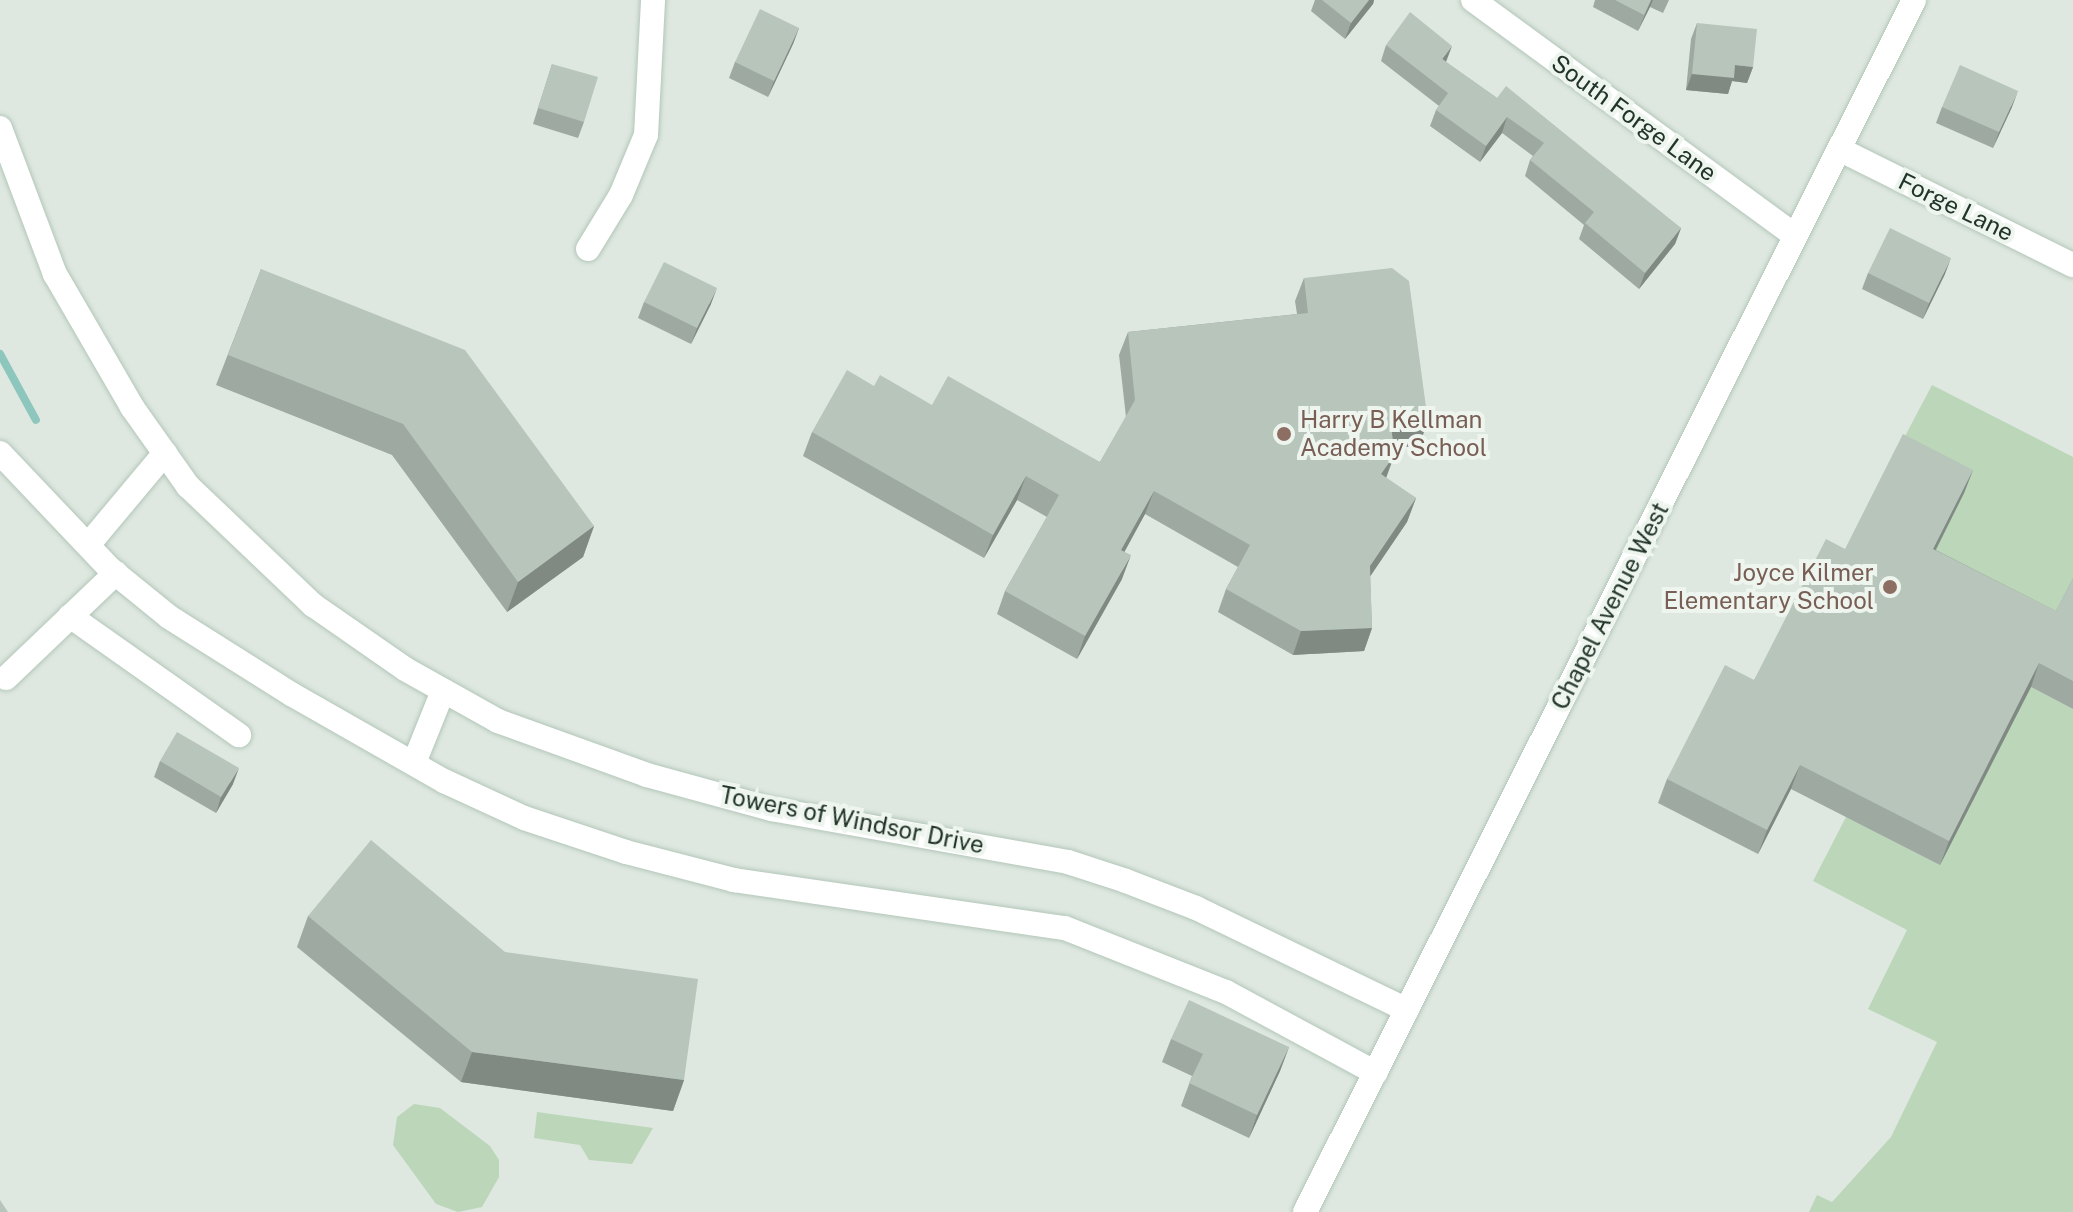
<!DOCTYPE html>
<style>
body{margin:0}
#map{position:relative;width:2073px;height:1212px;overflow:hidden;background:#dee8e0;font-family:"Public Sans",sans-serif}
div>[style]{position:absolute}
.green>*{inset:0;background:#bbd6b9}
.stream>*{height:8px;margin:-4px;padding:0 4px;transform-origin:4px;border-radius:4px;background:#8cc6bc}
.roads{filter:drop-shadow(0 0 2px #b3c6b9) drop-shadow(0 0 2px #b3c6b9)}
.minor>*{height:24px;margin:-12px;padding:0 12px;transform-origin:12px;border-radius:12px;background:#fff}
.secondary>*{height:24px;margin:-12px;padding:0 12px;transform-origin:12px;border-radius:12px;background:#fff}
.wall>*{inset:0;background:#9da9a1}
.shaded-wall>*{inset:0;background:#808a83}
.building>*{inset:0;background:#b7c5bb}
.dots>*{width:22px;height:22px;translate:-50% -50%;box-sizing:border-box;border:4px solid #eef5ef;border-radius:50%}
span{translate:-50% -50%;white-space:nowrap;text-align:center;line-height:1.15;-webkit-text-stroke:8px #eef5ef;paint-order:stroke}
.street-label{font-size:24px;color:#223529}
.education-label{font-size:24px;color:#785e54}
.left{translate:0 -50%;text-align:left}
.right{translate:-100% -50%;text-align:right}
</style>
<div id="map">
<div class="green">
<div style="clip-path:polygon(1932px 385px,2073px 457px,2073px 584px,2047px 635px,1924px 573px,1894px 457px)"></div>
<div style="clip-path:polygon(2031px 687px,2073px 709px,2073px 1212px,1809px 1212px,1817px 1195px,1832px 1202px,1891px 1137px,1937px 1042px,1868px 1009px,1907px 930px,1813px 881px,1846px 817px)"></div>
<div style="clip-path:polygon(414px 1104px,440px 1108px,490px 1146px,499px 1160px,499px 1177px,482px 1207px,458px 1212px,436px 1204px,393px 1145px,397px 1117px)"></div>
<div style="clip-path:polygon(537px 1112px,653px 1128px,632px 1164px,589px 1160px,580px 1145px,534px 1138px)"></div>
</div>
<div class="stream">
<div style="left:0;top:354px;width:75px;rotate:61.4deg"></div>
</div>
<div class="roads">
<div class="minor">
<div style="left:1473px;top:0;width:399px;rotate:36.2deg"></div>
<div style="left:0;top:128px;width:156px;rotate:69.4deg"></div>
<div style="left:55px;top:274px;width:154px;rotate:59.9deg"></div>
<div style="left:132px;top:407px;width:97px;rotate:54.7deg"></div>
<div style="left:188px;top:486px;width:173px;rotate:43.6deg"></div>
<div style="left:313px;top:605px;width:112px;rotate:34.8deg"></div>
<div style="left:405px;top:669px;width:107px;rotate:29.2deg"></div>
<div style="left:498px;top:721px;width:158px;rotate:19.9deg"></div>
<div style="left:647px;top:775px;width:129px;rotate:15.3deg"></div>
<div style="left:771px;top:809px;width:302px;rotate:10.1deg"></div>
<div style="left:1068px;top:862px;width:61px;rotate:18.1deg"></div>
<div style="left:1126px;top:881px;width:75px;rotate:21.1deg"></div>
<div style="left:1196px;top:908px;width:234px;rotate:25.8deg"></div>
<div style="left:1839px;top:149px;width:261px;rotate:26.4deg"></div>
<div style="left:588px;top:249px;width:63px;rotate:-58.6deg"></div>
<div style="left:621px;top:195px;width:65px;rotate:-67.4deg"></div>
<div style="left:646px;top:135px;width:135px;rotate:-87deg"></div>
<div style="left:0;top:453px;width:160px;rotate:46.5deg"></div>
<div style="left:110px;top:569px;width:76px;rotate:39.1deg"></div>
<div style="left:169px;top:617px;width:146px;rotate:32.2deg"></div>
<div style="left:293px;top:695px;width:174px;rotate:29.7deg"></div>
<div style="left:444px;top:781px;width:88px;rotate:24.8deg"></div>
<div style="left:524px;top:818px;width:108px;rotate:18.4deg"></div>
<div style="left:626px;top:852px;width:112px;rotate:14.5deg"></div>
<div style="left:734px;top:880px;width:334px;rotate:8.3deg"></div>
<div style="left:1065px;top:928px;width:173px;rotate:21.7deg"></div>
<div style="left:1226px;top:992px;width:170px;rotate:28.4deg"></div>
<div style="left:88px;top:545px;width:120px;rotate:-50.1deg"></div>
<div style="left:70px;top:616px;width:207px;rotate:35.2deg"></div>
<div style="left:6px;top:678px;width:152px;rotate:-43.7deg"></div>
<div style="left:414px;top:763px;width:78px;rotate:-68.1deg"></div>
</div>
<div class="secondary">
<div style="left:1305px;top:1212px;width:1356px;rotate:-63.32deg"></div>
</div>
</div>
<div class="wall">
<div style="clip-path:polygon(1315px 0,1374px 0,1373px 4px,1345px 39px,1311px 11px)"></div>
<div style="clip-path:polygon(1595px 0,1669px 0,1663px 13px,1650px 7px,1638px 31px,1593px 7px)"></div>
<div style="clip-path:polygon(1697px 23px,1753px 67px,1747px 83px,1732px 81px,1728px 94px,1686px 90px,1691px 39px)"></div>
<div style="clip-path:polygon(799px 28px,793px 44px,768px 97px,729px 78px,735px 62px)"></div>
<div style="clip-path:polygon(1386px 45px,1446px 62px,1681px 228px,1675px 244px,1639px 289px,1579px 239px,1584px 225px,1525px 176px,1530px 160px,1533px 156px,1502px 133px,1480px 162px,1430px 126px,1436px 110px,1439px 106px,1381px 61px)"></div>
<div style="clip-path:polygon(552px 64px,584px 122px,578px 138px,533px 124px)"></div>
<div style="clip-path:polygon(1942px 107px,2012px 107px,1993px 148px,1936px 123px)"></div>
<div style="clip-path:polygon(261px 269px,594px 526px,583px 557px,507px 612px,392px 455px,216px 385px)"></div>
<div style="clip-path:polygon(1868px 273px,1945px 274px,1923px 319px,1862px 289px)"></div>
<div style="clip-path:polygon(1304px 278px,1419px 445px,1394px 449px,1386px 478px,1416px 498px,1407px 522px,1370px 576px,1372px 628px,1364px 651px,1293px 655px,1218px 612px,1226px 589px,1238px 567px,1145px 514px,1124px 552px,1122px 579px,1077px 659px,997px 614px,1005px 591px,1047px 517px,1017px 500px,984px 558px,803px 456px,812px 432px,874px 386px,1100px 462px,1126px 417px,1119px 355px,1128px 332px,1297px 314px,1295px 301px)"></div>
<div style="clip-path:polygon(644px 302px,711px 304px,691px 344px,638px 318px)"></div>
<div style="clip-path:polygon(1973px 470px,1964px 493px,1936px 550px,2056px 611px,2073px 578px,2073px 709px,2031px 687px,1940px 865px,1791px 789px,1758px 854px,1658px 803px,1667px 779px,1754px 680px,1845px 549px)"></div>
<div style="clip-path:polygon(160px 761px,233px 784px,216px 813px,154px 777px)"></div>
<div style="clip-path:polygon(308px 916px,505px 952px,684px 1080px,673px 1111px,461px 1082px,297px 947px)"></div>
<div style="clip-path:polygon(1171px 1039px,1289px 1047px,1280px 1071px,1249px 1138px,1181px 1106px,1192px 1076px,1162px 1062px)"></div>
</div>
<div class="shaded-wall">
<div style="clip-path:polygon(1369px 0,1374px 0,1373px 4px,1345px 39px,1351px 23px)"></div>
<div style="clip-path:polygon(1651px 0,1653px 0,1650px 7px,1638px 31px)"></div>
<div style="clip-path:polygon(799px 28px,793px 44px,768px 97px,774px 81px)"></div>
<div style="clip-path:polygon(1452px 46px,1446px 62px,1442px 59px)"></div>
<div style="clip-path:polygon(1735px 65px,1753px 67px,1747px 83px,1732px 81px,1728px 94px,1686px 90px,1692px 74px)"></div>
<div style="clip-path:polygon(2018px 91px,2012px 107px,1993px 148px,1999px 132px)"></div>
<div style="clip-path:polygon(1507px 117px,1502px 133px,1480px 162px,1486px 146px)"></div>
<div style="clip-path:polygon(1681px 228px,1675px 244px,1639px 289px,1645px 273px)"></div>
<div style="clip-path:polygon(1951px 258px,1945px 274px,1923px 319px,1929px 303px)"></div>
<div style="clip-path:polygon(717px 288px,711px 304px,691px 344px,697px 328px)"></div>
<div style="clip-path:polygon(1428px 422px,1419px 445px,1383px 450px,1391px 427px)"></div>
<div style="clip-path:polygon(1395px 454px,1386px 478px,1381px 474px)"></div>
<div style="clip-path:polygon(1973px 470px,1964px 493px,1924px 573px,1933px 549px)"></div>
<div style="clip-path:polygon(1026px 476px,1017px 500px,984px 558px,993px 535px)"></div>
<div style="clip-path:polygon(1154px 491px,1145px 514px,1113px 573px,1121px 550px)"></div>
<div style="clip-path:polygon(1416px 498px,1407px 522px,1361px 590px,1370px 566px)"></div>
<div style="clip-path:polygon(594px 526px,583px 557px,507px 612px,518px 582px)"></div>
<div style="clip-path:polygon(1131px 555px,1122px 579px,1077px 659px,1085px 636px)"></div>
<div style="clip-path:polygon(1372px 628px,1364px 651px,1293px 655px,1301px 631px)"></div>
<div style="clip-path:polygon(2039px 663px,2031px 687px,1940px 865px,1949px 841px)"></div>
<div style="clip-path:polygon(1800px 765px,1791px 789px,1758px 854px,1767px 830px)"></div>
<div style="clip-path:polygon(239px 768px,233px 784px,216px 813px,221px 797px)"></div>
<div style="clip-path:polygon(1289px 1047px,1280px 1071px,1249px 1138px,1257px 1115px)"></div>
<div style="clip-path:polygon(472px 1052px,684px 1080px,673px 1111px,461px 1082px)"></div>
</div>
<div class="building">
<div style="clip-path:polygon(1322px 0,1369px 0,1351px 23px)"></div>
<div style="clip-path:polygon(1615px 0,1651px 0,1644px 15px)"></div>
<div style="clip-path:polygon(760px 9px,799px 28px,774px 81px,735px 62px)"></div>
<div style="clip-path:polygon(1410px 12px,1452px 46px,1442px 59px,1497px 98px,1506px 86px,1681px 228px,1645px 273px,1585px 223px,1594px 212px,1530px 160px,1544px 143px,1507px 117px,1486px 146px,1436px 110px,1448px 93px,1386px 45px)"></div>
<div style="clip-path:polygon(1697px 23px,1757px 29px,1753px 67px,1735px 65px,1734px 78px,1692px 74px)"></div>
<div style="clip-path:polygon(552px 64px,598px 77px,584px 122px,538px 108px)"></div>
<div style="clip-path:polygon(1960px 65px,2018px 91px,1999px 132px,1942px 107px)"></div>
<div style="clip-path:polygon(1890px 228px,1951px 258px,1929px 303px,1868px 273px)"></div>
<div style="clip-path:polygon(664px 262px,717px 288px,697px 328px,644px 302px)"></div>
<div style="clip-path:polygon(1392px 268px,1409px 281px,1428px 422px,1391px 427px,1395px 454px,1381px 474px,1416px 498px,1370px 566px,1372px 628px,1301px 631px,1226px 589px,1250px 545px,1154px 491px,1121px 550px,1131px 555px,1085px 636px,1005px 591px,1059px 495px,1026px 476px,993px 535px,812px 432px,847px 370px,874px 386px,880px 375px,932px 405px,948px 376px,1100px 462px,1135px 400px,1128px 332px,1308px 313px,1304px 278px)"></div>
<div style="clip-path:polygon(261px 269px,465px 350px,594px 526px,518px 582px,403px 424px,228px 355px)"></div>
<div style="clip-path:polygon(1903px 434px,1973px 470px,1933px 549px,2056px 611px,2073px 578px,2073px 681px,2039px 663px,1949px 841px,1800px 765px,1767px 830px,1667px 779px,1725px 665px,1754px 680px,1826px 539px,1845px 549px)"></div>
<div style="clip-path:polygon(177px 732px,239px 768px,221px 797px,160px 761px)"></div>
<div style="clip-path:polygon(371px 840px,505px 952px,698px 979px,684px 1080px,472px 1052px,308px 916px)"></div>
<div style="clip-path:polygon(1189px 1000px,1289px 1047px,1257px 1115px,1189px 1083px,1203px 1054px,1171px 1039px)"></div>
<div style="clip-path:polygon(0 1200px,8px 1212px,0 1212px)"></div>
</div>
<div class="dots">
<div style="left:1284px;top:434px;background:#8d6e63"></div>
<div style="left:1890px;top:587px;background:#8d6e63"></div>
</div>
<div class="street-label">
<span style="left:1634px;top:118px;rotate:36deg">South Forge Lane</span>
<span style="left:1956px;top:207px;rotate:26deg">Forge Lane</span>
<span style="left:1610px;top:606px;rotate:-63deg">Chapel Avenue West</span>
<span style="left:852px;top:820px;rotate:11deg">Towers of Windsor Drive</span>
</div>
<div class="education-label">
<span class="left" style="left:1300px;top:434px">Harry B Kellman<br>Academy School</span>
<span class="right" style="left:1874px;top:587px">Joyce Kilmer<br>Elementary School</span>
</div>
</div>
